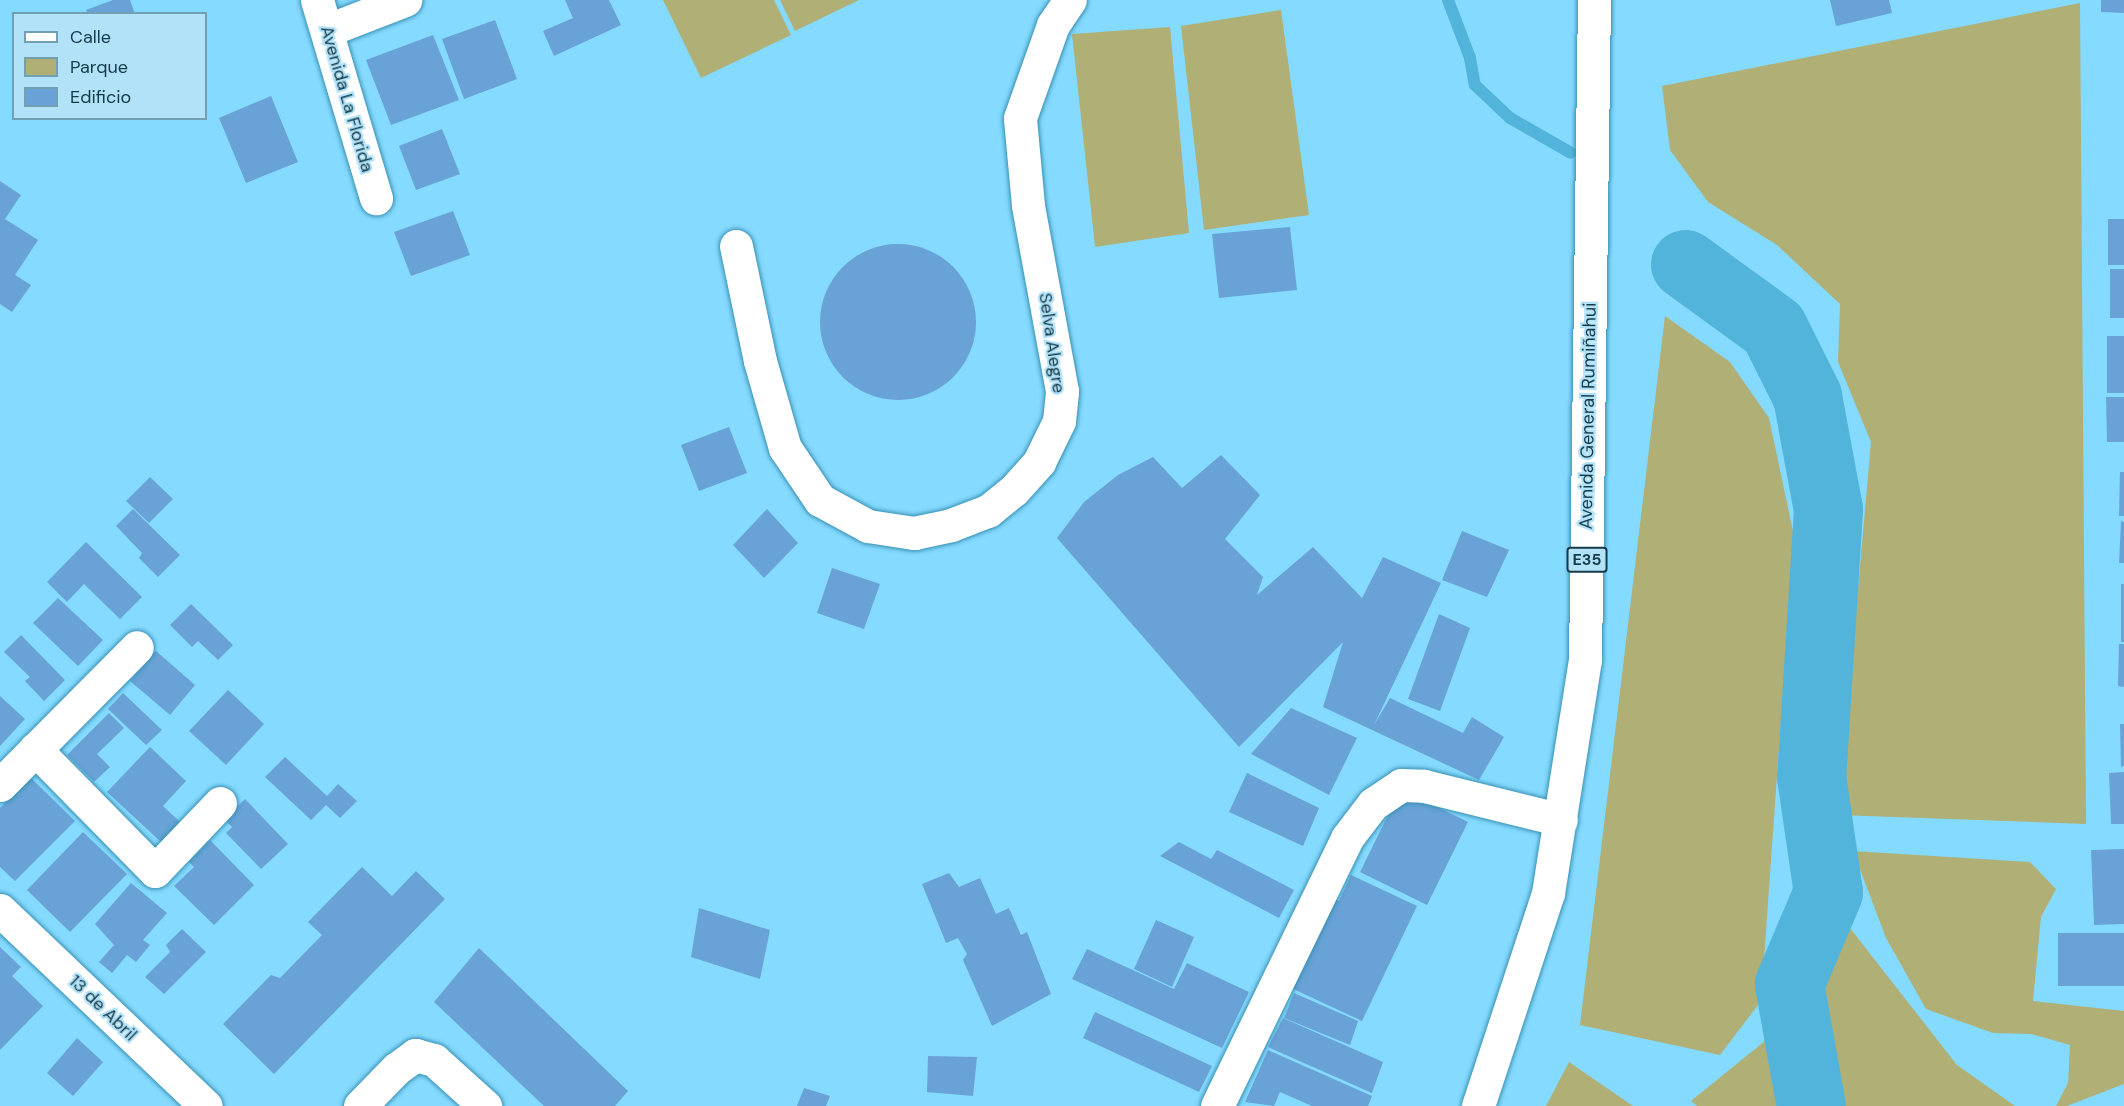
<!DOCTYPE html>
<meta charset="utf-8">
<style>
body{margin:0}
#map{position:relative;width:2124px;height:1106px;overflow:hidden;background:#85daff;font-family:"DM Sans",sans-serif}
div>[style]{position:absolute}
.green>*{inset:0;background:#afaf76}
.stream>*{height:12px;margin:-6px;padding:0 6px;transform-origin:6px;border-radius:6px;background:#53b4db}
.river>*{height:69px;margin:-34.5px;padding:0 34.5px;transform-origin:34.5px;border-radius:34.5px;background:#53b4db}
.building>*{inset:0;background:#69a2d6}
.round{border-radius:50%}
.roads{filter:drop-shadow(0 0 2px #3991b3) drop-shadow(0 0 2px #3991b3)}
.street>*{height:33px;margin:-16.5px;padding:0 16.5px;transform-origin:16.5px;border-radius:16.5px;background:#fff}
.highway>*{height:33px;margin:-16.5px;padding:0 16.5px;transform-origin:16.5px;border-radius:16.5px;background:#fff}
span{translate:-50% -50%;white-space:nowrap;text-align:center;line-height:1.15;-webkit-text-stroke:4.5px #b2e2f8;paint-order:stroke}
.shield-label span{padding:2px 4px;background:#b2e2f8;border:2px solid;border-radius:4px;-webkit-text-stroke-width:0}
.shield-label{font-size:16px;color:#153a48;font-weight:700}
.street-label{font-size:18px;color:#153a48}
.legend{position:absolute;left:12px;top:12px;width:195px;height:108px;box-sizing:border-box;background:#b2e2f8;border:2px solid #739fb2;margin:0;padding:8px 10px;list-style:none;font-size:18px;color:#153a48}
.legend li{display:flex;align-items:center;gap:12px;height:30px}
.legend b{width:30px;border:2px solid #739fb2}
</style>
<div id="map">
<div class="green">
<div style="clip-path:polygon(663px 0,774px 0,791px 35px,701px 78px)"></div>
<div style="clip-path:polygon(780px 0,859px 0,795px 31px)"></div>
<div style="clip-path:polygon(2080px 3px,2086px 824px,1838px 815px,1871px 442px,1838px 362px,1840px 304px,1777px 245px,1708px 202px,1670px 150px,1662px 86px)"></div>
<div style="clip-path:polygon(1281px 10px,1309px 215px,1204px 230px,1181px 26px)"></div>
<div style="clip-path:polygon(1170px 27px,1189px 233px,1095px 247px,1072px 34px)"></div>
<div style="clip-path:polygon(1665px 316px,1730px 362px,1769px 418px,1794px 536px,1761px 1001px,1720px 1055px,1580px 1025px)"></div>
<div style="clip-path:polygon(1853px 851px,2030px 862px,2056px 889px,2041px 917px,2033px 1001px,2124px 1011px,2124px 1084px,2067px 1106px,2056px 1106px,2068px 1083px,2070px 1045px,2031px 1034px,1993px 1033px,1926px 1009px,1886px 938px)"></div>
<div style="clip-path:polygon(1846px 923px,1957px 1065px,2015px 1106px,1846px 1106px,1822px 1043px,1823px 996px)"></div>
<div style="clip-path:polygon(1776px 1032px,1793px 1106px,1697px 1106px,1691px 1101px)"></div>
<div style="clip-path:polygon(1569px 1062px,1633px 1106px,1546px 1106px)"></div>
</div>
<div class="stream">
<div style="left:1448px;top:0;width:62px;rotate:69.2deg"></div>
<div style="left:1470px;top:58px;width:27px;rotate:80deg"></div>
<div style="left:1475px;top:85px;width:48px;rotate:43.3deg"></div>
<div style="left:1510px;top:118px;width:70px;rotate:29.8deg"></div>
</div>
<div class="river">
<div style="left:1685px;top:264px;width:109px;rotate:36deg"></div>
<div style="left:1773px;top:328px;width:76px;rotate:63.4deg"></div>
<div style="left:1807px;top:396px;width:115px;rotate:79.5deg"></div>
<div style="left:1828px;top:509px;width:268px;rotate:93.6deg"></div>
<div style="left:1811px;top:776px;width:117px;rotate:81.7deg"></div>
<div style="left:1828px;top:892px;width:100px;rotate:113deg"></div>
<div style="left:1789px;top:984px;width:124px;rotate:79.8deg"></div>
</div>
<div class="building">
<div style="clip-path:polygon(113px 0,130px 0,135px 14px,88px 14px,86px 10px)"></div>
<div style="clip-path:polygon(565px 0,609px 0,621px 25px,554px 56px,543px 31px,573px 18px)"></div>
<div style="clip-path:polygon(1830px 0,1889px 0,1892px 13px,1836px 26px)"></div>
<div style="clip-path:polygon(2101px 0,2124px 0,2124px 13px,2101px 12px)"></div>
<div style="clip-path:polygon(495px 20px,517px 79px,464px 99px,442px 39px)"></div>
<div style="clip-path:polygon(433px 35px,459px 100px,391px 125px,366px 60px)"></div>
<div style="clip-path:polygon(271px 96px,298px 162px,246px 183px,219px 118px)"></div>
<div style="clip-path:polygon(442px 129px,460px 174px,416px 190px,399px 146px)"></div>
<div style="clip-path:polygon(0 181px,21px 195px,5px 219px,38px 240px,15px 275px,31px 285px,12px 312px,0 304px)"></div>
<div style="clip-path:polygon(453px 211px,470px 255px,411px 276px,394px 232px)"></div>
<div style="clip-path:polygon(2108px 219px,2124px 219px,2124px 265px,2108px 265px)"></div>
<div style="clip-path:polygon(1290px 227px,1297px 290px,1219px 298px,1212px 234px)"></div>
<div class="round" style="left:820px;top:244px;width:156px;height:156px"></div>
<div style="clip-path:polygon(2110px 269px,2124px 269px,2124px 318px,2110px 318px)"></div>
<div style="clip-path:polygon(2107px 336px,2124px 336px,2124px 393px,2107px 393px)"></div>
<div style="clip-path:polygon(2106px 397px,2124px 397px,2124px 442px,2107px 442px)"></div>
<div style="clip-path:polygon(729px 427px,747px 473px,699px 491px,681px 445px)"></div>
<div style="clip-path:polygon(1221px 455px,1260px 495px,1225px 539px,1263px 577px,1257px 595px,1313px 547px,1362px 598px,1383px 557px,1441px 583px,1374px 725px,1390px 698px,1463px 733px,1472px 717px,1504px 737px,1479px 780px,1323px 707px,1343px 642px,1239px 747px,1057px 538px,1084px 502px,1118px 475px,1153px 457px,1182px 488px)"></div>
<div style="clip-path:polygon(2120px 472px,2124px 472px,2124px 516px,2119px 516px)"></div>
<div style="clip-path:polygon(150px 477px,173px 499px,149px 523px,126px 501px)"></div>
<div style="clip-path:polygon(133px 509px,180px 555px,158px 577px,139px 558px,142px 553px,116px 526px)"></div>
<div style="clip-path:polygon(767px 509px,798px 543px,764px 578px,733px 545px)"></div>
<div style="clip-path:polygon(2121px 521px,2124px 522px,2124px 563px,2119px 563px)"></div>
<div style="clip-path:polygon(1462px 531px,1509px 550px,1487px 597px,1442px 580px)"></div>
<div style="clip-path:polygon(86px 542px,142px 597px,120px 619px,84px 584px,67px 602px,47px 582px)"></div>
<div style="clip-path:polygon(832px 568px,880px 584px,864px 629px,817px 613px)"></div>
<div style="clip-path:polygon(2121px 584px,2124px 584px,2124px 642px,2121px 642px)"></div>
<div style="clip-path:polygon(58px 598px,103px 640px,78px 666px,33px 623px)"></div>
<div style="clip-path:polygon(191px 604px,233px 645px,218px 660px,198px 641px,192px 647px,170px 625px)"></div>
<div style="clip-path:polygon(1439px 614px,1470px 628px,1440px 711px,1408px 699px)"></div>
<div style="clip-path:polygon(21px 635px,65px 680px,44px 701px,25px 681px,30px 677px,4px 652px)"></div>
<div style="clip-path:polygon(2119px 644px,2124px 644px,2124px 687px,2118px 686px)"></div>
<div style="clip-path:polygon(156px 651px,195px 685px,170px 715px,130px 681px)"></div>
<div style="clip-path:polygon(228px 690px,264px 724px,226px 765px,189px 731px)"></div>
<div style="clip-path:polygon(123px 693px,162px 730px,146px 745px,108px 709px)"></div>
<div style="clip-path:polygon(0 696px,25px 719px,0 746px)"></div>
<div style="clip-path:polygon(1291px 708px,1357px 738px,1329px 795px,1251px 754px)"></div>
<div style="clip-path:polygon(109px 713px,124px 728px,97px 754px,110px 767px,94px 782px,67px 755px)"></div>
<div style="clip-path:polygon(2120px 724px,2124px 724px,2124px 766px,2121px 767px)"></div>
<div style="clip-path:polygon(150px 747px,186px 781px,163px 806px,180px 822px,161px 842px,107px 792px)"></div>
<div style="clip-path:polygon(285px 757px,327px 796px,338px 784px,357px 801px,340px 818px,326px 805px,311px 820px,265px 777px)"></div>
<div style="clip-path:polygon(2124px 772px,2124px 824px,2111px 824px,2109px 773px)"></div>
<div style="clip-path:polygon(1247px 773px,1319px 808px,1303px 846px,1229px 812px)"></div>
<div style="clip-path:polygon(30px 777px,75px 821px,15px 881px,0 867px,0 808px)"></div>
<div style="clip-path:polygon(1401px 789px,1468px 822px,1427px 905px,1360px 872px)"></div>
<div style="clip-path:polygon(245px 799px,288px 844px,261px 869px,226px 833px,232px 827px,224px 819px)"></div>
<div style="clip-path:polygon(83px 832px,127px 874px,70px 932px,27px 890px)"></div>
<div style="clip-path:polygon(210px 840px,254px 885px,214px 925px,174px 886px,194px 867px,189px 862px)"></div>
<div style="clip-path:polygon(1179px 842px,1211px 859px,1217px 850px,1294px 890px,1279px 918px,1160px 856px)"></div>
<div style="clip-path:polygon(2124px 849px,2124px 924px,2094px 925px,2091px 850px)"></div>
<div style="clip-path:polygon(362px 867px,392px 896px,416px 871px,445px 899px,274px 1074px,223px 1024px,271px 975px,280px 978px,322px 935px,308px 922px)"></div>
<div style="clip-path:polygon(949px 873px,959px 887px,980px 878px,996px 914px,1009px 908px,1021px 935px,1027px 932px,1051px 994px,992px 1026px,963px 960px,967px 954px,958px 938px,946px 943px,922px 884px)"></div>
<div style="clip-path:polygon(1351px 875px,1417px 906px,1362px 1021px,1287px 986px,1330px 896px,1339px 901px)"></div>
<div style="clip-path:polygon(131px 883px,167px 913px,143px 940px,150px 945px,136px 962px,127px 955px,112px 973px,99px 962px,114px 945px,95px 924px)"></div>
<div style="clip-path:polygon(699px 908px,770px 930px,760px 979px,691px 957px)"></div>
<div style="clip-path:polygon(1156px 920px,1194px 937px,1172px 987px,1134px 969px)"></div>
<div style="clip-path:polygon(182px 929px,206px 952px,164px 994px,145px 977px,170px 952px,166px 945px)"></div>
<div style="clip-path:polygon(2058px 933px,2124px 933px,2124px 986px,2058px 986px)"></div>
<div style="clip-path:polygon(0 947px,21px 967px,12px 976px,43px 1006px,0 1050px)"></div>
<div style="clip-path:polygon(479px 948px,628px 1091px,615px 1106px,544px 1106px,434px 1002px)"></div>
<div style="clip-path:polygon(1087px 949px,1174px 989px,1187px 963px,1249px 992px,1222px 1048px,1072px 979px)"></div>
<div style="clip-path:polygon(1294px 993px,1358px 1021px,1350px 1045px,1284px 1018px)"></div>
<div style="clip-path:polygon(1095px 1012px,1212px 1066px,1199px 1092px,1083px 1038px)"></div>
<div style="clip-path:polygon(1283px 1018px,1383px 1062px,1372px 1093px,1268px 1047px)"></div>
<div style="clip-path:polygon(77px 1038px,103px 1062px,73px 1096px,47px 1073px)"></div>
<div style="clip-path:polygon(1268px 1050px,1372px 1096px,1368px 1106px,1312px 1106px,1280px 1092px,1274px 1106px,1245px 1102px)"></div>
<div style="clip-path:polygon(928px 1056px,977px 1057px,973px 1096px,927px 1092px)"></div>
<div style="clip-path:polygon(804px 1088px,830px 1096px,826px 1106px,797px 1106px)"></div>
</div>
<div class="roads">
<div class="street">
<div style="left:317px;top:0;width:207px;rotate:73.4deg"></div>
<div style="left:328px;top:30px;width:83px;rotate:-21.3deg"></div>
<div style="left:736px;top:246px;width:117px;rotate:78.2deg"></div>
<div style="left:760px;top:361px;width:91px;rotate:74deg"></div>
<div style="left:785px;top:448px;width:63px;rotate:56.1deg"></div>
<div style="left:820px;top:500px;width:55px;rotate:28.4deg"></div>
<div style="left:868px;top:526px;width:47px;rotate:8.7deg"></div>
<div style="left:914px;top:533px;width:38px;rotate:-12deg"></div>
<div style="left:951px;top:525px;width:40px;rotate:-21deg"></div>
<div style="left:988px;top:511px;width:33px;rotate:-39deg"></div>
<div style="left:1014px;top:490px;width:38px;rotate:-48deg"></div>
<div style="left:1039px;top:462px;width:46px;rotate:-64deg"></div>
<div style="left:1059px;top:421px;width:30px;rotate:-84deg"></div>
<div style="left:1062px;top:391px;width:189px;rotate:-100.4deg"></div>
<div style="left:1028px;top:205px;width:87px;rotate:-95.3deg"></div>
<div style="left:1020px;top:118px;width:99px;rotate:-70.5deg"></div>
<div style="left:1053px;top:25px;width:30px;rotate:-56deg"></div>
<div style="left:35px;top:749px;width:171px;rotate:45.5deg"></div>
<div style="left:155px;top:871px;width:94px;rotate:-46.3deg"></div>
<div style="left:0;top:785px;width:194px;rotate:-45.2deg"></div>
<div style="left:0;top:910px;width:284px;rotate:43.6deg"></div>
<div style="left:360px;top:1106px;width:52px;rotate:-45.8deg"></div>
<div style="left:396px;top:1069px;width:24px;rotate:-36deg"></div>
<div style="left:415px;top:1055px;width:20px;rotate:15deg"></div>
<div style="left:434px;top:1060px;width:69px;rotate:42deg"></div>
<div style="left:1217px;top:1106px;width:298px;rotate:-64.1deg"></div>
<div style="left:1347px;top:838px;width:43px;rotate:-52.6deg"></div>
<div style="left:1373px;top:804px;width:34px;rotate:-34deg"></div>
<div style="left:1401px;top:785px;width:23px;rotate:2deg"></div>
<div style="left:1424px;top:786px;width:141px;rotate:13.9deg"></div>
</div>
<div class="highway">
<div style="left:1478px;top:1106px;width:224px;rotate:-71.8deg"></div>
<div style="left:1548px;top:893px;width:236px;rotate:-81deg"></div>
<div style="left:1585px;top:660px;width:660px;rotate:-89.22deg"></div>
</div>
</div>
<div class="shield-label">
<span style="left:1587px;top:560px">E35</span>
</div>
<div class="street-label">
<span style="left:347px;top:99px;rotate:74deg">Avenida La Florida</span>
<span style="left:1052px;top:343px;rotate:82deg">Selva Alegre</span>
<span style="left:1588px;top:416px;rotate:-89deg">Avenida General Rumiñahui</span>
<span style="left:103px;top:1008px;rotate:44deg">13 de Abril</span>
</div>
<ul class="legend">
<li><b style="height:8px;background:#fff"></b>Calle</li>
<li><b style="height:16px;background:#afaf76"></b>Parque</li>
<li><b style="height:16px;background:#69a2d6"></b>Edificio</li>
</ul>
</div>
